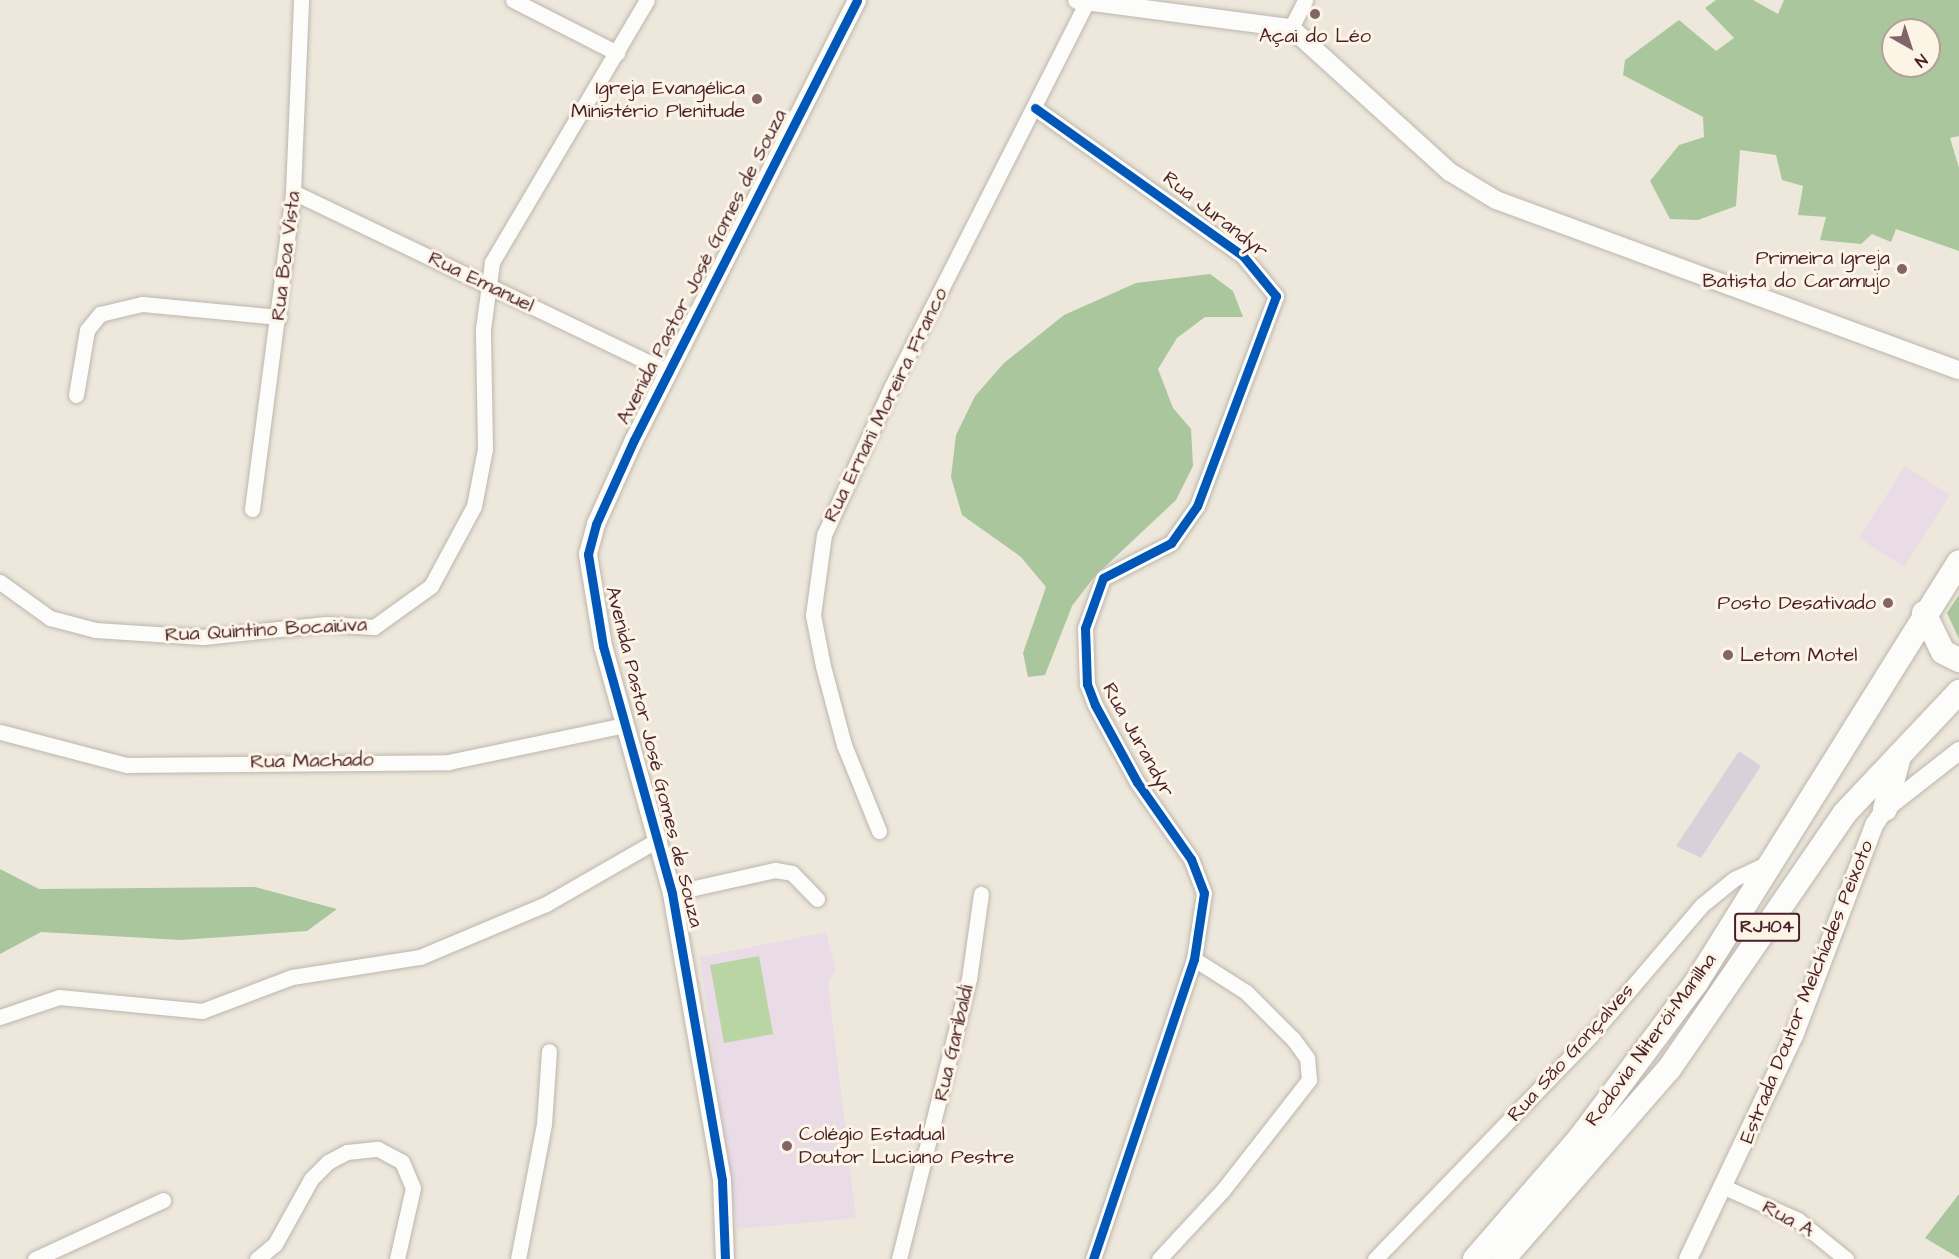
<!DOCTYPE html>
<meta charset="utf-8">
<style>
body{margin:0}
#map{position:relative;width:1959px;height:1259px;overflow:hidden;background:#ede8db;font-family:"Architects Daughter",sans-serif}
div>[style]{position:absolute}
.built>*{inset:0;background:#e9dce7}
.industrial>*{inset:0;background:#d9d1d9}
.green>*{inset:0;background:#bad5a4}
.forest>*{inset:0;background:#aac69c}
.roads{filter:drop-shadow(0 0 2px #bdb5ae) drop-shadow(0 0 2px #bdb5ae)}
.minor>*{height:15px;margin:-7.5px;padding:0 7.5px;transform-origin:7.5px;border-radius:7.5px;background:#fcfcfa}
.tertiary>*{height:18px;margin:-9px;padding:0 9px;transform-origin:9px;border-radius:9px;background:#fcfcfa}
.trunk>*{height:24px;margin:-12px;padding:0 12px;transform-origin:12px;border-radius:12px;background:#fcfcfa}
.cycleway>*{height:9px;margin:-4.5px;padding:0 4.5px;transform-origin:4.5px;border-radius:4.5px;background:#0057b8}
.dots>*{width:16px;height:16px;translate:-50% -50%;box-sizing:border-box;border:3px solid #fcf5e5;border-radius:50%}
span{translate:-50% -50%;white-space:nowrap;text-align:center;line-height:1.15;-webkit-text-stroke:6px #fcf5e5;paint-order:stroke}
.shield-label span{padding:2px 4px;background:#fcf5e5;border:2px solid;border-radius:4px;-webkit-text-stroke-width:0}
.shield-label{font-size:18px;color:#4a1f2b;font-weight:700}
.poi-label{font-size:20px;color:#4a1f2b}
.right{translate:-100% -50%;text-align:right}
.left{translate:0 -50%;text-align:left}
.street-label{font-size:20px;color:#4a1f2b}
.north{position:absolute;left:1881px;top:18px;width:60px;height:60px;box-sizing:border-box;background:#fcf5e5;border:2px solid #b59f9b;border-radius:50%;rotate:141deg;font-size:16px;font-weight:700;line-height:24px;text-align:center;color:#4a1f2b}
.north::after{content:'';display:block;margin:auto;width:21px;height:27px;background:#836569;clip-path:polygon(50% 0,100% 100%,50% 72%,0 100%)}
</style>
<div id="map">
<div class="built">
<div style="clip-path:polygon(1905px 466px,1950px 495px,1904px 567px,1859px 538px)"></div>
<div style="clip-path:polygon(826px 932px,836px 970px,828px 983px,856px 1218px,737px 1229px,700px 957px)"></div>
</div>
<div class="industrial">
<div style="clip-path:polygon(1739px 751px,1761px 766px,1701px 858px,1676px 846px)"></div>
</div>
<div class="green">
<div style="clip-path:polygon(759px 956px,773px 1034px,724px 1043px,710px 965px)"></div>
</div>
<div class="forest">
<div style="clip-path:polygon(evenodd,1716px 0,1753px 0,1778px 14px,1784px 0,1959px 0,1959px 136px,1950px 138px,1959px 168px,1959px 251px,1896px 229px,1891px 242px,1872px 234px,1861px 244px,1820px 240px,1826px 217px,1798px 215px,1803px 186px,1782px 180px,1776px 155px,1740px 150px,1736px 206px,1698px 220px,1670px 219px,1650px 181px,1679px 145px,1704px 137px,1703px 117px,1623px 75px,1625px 60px,1679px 20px,1716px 51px,1734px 38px,1705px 8px,1716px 0,1893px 30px,1929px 30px,1929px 66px,1893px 66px,1893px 30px)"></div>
<div style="clip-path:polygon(1210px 274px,1233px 291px,1243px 317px,1205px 317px,1177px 338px,1158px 369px,1173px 408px,1191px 429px,1193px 466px,1176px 500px,1094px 577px,1072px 606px,1045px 675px,1028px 677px,1023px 653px,1046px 587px,1021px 557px,962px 515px,951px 477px,956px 435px,975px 396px,1004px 363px,1064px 315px,1136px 283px)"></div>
<div style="clip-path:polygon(1959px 595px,1959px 639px,1947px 613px)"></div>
<div style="clip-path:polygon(0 869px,39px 889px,255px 887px,337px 909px,307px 931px,181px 940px,41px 932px,0 954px)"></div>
<div style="clip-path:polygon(1959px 1194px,1959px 1258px,1925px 1238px)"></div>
</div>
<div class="roads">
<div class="minor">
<div style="left:513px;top:0;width:117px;rotate:27deg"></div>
<div style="left:1291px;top:28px;width:31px;rotate:-63deg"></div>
<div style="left:1035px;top:108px;width:255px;rotate:35.4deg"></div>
<div style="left:1243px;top:256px;width:52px;rotate:50.5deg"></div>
<div style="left:1276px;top:296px;width:224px;rotate:110.6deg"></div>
<div style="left:1197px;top:506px;width:45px;rotate:125.1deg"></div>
<div style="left:1171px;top:543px;width:76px;rotate:152.8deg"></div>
<div style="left:1103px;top:578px;width:53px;rotate:109.8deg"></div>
<div style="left:1085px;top:628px;width:56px;rotate:88deg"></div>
<div style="left:1087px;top:684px;width:22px;rotate:69deg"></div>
<div style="left:1095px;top:705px;width:88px;rotate:61.4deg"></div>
<div style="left:1137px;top:782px;width:94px;rotate:55deg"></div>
<div style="left:1191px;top:859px;width:36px;rotate:69deg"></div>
<div style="left:1204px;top:893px;width:67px;rotate:98.6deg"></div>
<div style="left:1194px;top:959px;width:317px;rotate:108.6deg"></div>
<div style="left:293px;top:192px;width:416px;rotate:25.6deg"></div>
<div style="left:76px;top:395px;width:66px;rotate:-80.4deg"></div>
<div style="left:87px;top:330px;width:21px;rotate:-51deg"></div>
<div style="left:100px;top:314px;width:43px;rotate:-13.4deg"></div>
<div style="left:142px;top:304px;width:138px;rotate:5.4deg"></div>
<div style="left:252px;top:509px;width:320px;rotate:-82.6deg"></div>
<div style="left:293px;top:192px;width:192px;rotate:-87.6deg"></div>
<div style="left:0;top:582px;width:62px;rotate:35.8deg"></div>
<div style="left:50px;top:618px;width:47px;rotate:14.9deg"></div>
<div style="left:95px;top:630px;width:108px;rotate:3.7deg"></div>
<div style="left:203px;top:637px;width:124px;rotate:-6deg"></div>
<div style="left:326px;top:624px;width:48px;rotate:3.6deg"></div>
<div style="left:374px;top:627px;width:70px;rotate:-35.7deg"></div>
<div style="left:431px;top:586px;width:91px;rotate:-61.7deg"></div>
<div style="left:474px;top:506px;width:58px;rotate:-79.1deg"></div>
<div style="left:485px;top:449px;width:120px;rotate:-91deg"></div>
<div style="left:483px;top:329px;width:68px;rotate:-82.3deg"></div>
<div style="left:492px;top:262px;width:304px;rotate:-59.4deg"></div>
<div style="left:0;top:732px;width:131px;rotate:14.6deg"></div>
<div style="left:127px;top:765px;width:321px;rotate:-0.5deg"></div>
<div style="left:448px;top:762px;width:181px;rotate:-11.8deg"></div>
<div style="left:879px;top:831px;width:93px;rotate:-112.1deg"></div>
<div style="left:844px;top:745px;width:82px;rotate:-104.9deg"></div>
<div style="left:823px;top:666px;width:52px;rotate:-101.1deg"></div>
<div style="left:813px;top:615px;width:81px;rotate:-82.2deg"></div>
<div style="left:824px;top:535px;width:164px;rotate:-65.5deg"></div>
<div style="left:892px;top:386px;width:433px;rotate:-63.1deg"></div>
<div style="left:672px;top:893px;width:106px;rotate:-12.6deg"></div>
<div style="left:775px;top:870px;width:17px;rotate:10deg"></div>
<div style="left:792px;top:873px;width:36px;rotate:46deg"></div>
<div style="left:0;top:1017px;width:62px;rotate:-18.7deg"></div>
<div style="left:59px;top:997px;width:144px;rotate:5.6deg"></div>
<div style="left:202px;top:1011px;width:96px;rotate:-20.7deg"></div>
<div style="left:292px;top:977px;width:130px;rotate:-8.9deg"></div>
<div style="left:420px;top:957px;width:137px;rotate:-22.8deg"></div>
<div style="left:546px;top:904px;width:130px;rotate:-29.9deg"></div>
<div style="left:1724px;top:1187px;width:81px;rotate:24deg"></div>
<div style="left:1798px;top:1220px;width:62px;rotate:39.1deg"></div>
<div style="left:35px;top:1259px;width:141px;rotate:-24.7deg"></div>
<div style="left:257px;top:1259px;width:23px;rotate:-40deg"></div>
<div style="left:275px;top:1244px;width:74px;rotate:-61deg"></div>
<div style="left:311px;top:1179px;width:24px;rotate:-45deg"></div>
<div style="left:328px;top:1162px;width:21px;rotate:-28deg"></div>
<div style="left:347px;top:1152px;width:31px;rotate:-6deg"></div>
<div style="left:378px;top:1149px;width:27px;rotate:28deg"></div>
<div style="left:402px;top:1162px;width:28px;rotate:67deg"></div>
<div style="left:413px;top:1188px;width:73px;rotate:102.7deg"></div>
<div style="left:518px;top:1259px;width:137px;rotate:-79.1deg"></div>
<div style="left:544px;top:1124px;width:73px;rotate:-86.1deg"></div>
<div style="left:899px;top:1259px;width:289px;rotate:-76deg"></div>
<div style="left:969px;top:979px;width:86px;rotate:-82deg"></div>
<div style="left:1159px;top:1259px;width:94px;rotate:-47.2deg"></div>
<div style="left:1223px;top:1190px;width:140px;rotate:-52deg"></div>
<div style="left:1309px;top:1080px;width:22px;rotate:-95deg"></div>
<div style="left:1307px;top:1058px;width:24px;rotate:-126deg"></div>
<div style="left:1293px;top:1039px;width:66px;rotate:-135deg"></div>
<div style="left:1246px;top:992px;width:62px;rotate:-147.6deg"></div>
<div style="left:1375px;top:1259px;width:311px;rotate:-46deg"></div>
<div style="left:1591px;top:1035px;width:171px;rotate:-49.5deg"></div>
<div style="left:1702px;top:905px;width:41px;rotate:-39.1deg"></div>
<div style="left:1734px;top:879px;width:40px;rotate:-25deg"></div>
</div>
<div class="tertiary">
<div style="left:1077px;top:0;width:216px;rotate:7.5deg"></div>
<div style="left:1291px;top:28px;width:215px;rotate:42.2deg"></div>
<div style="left:1450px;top:172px;width:54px;rotate:31.3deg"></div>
<div style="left:1496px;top:200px;width:493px;rotate:20.2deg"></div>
<div style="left:725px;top:1259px;width:79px;rotate:-92.2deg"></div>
<div style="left:722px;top:1180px;width:291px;rotate:-99.9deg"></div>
<div style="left:672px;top:893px;width:256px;rotate:-105.6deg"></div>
<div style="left:603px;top:646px;width:93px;rotate:-99.3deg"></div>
<div style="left:588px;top:554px;width:31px;rotate:-75deg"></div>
<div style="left:596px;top:524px;width:92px;rotate:-65.7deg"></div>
<div style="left:634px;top:440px;width:493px;rotate:-63.1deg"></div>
<div style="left:1688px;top:1259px;width:247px;rotate:-64.6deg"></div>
<div style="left:1794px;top:1036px;width:226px;rotate:-69.2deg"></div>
<div style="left:1874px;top:825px;width:19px;rotate:-55deg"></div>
<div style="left:1885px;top:809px;width:94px;rotate:-38.1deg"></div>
</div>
<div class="trunk">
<div style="left:1924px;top:613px;width:43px;rotate:64deg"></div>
<div style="left:1943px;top:652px;width:18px;rotate:27deg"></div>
<div style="left:1885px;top:809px;width:55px;rotate:-75.2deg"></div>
<div style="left:1475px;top:1259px;width:160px;rotate:-49deg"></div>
<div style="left:1580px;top:1138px;width:194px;rotate:-53.2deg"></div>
<div style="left:1696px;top:983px;width:496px;rotate:-58deg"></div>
<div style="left:1503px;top:1259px;width:252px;rotate:-48.9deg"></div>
<div style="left:1669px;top:1069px;width:309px;rotate:-55.5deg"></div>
<div style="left:1844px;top:814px;width:168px;rotate:-46.7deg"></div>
</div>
</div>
<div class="cycleway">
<div style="left:1035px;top:108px;width:255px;rotate:35.4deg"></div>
<div style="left:1243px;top:256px;width:52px;rotate:50.5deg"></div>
<div style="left:1276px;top:296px;width:224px;rotate:110.6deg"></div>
<div style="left:1197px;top:506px;width:45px;rotate:125.1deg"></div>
<div style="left:1171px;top:543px;width:76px;rotate:152.8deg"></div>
<div style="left:1103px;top:578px;width:53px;rotate:109.8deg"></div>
<div style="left:1085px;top:628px;width:56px;rotate:88deg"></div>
<div style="left:1087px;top:684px;width:22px;rotate:69deg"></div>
<div style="left:1095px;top:705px;width:88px;rotate:61.4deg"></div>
<div style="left:1137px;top:782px;width:94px;rotate:55deg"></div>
<div style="left:1191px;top:859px;width:36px;rotate:69deg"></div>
<div style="left:1204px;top:893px;width:67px;rotate:98.6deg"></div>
<div style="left:1194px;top:959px;width:317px;rotate:108.6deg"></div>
<div style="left:725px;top:1259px;width:79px;rotate:-92.2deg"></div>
<div style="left:722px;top:1180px;width:291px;rotate:-99.9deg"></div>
<div style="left:672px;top:893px;width:256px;rotate:-105.6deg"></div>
<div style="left:603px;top:646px;width:93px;rotate:-99.3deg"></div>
<div style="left:588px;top:554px;width:31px;rotate:-75deg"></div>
<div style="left:596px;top:524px;width:92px;rotate:-65.7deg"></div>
<div style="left:634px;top:440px;width:493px;rotate:-63.1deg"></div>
</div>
<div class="dots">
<div style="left:1315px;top:14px;background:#836569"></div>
<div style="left:757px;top:99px;background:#836569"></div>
<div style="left:1902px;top:269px;background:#836569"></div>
<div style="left:1888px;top:603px;background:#836569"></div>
<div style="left:1728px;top:655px;background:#836569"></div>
<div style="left:787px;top:1146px;background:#836569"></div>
</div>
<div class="shield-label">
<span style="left:1767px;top:927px">RJ-104</span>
</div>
<div class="poi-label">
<span style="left:1315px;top:36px">Açai do Léo</span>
<span class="right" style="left:745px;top:100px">Igreja Evangélica<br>Ministério Plenitude</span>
<span class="right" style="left:1890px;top:270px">Primeira Igreja<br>Batista do Caramujo</span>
<span class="right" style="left:1876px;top:603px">Posto Desativado</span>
<span class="left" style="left:1740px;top:655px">Letom Motel</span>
<span class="left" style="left:799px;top:1146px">Colégio Estadual<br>Doutor Luciano Pestre</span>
</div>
<div class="street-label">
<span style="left:1215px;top:215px;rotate:38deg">Rua Jurandyr</span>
<span style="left:286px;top:256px;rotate:-83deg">Rua Boa Vista</span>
<span style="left:702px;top:267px;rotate:-63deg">Avenida Pastor José Gomes de Souza</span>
<span style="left:481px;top:282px;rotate:26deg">Rua Emanuel</span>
<span style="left:886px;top:405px;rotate:-64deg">Rua Ernani Moreira Franco</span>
<span style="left:266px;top:630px;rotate:-3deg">Rua Quintino Bocaiúva</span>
<span style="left:1138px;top:740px;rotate:61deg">Rua Jurandyr</span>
<span style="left:654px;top:757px;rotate:76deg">Avenida Pastor José Gomes de Souza</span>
<span style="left:312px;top:761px;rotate:-1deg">Rua Machado</span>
<span style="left:1807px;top:992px;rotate:-68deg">Estrada Doutor Melchíades Peixoto</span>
<span style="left:1651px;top:1040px;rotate:-54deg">Rodovia Niterói-Manilha</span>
<span style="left:954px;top:1043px;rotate:-77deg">Rua Garibaldi</span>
<span style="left:1571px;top:1053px;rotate:-48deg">Rua São Gonçalves</span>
<span style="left:1788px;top:1219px;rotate:29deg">Rua A</span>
</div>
<div class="north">N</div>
</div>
